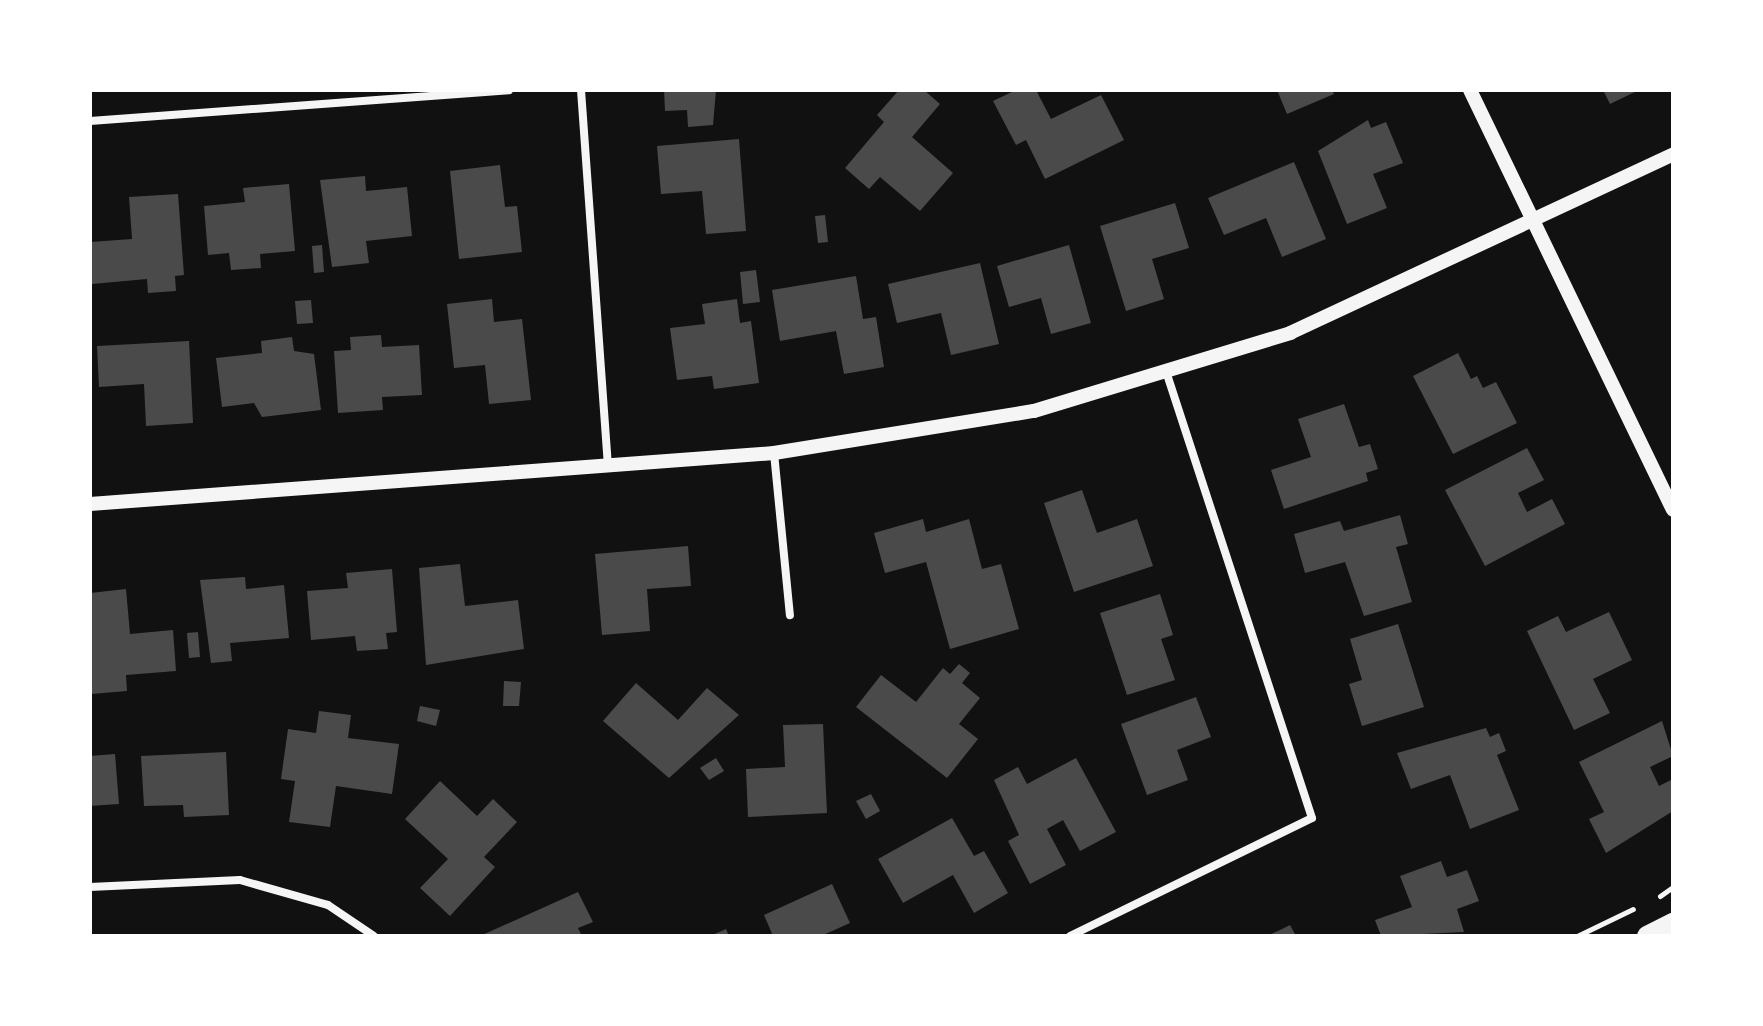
<!DOCTYPE html>
<style>
body{margin:0}
#map{position:relative;width:1763px;height:1026px;overflow:hidden;background:#111;font-family:"Libre Baskerville",serif}
div>[style]{position:absolute}
.building>*{inset:0;background:#4a4a4a}
.path>*{height:5px;margin:-2.5px;padding:0 2.5px;transform-origin:2.5px;border-radius:2.5px;background:#f5f5f5}
.minor>*{height:8px;margin:-4px;padding:0 4px;transform-origin:4px;border-radius:4px;background:#f5f5f5}
.tertiary>*{height:14px;margin:-7px;padding:0 7px;transform-origin:7px;border-radius:7px;background:#f5f5f5}
.primary>*{height:20px;margin:-10px;padding:0 10px;transform-origin:10px;border-radius:10px;background:#f5f5f5}
span{translate:-50% -50%;white-space:nowrap;text-align:center;line-height:1.15;-webkit-text-stroke:8px #fff;paint-order:stroke}
.frame{position:absolute;inset:0;border:92px solid #fff;pointer-events:none}
</style>
<div id="map">
<div class="building">
<div style="clip-path:polygon(664px 90px,716px 90px,713px 125px,688px 127px,687px 110px,665px 111px)"></div>
<div style="clip-path:polygon(899px 90px,924px 90px,940px 104px,912px 137px,953px 173px,920px 211px,880px 177px,869px 189px,845px 168px,884px 122px,877px 115px)"></div>
<div style="clip-path:polygon(1016px 90px,1036px 90px,1051px 119px,1101px 95px,1124px 140px,1045px 179px,1026px 140px,1016px 145px,993px 101px)"></div>
<div style="clip-path:polygon(1277px 90px,1332px 90px,1334px 94px,1287px 114px)"></div>
<div style="clip-path:polygon(1603px 90px,1639px 90px,1610px 104px)"></div>
<div style="clip-path:polygon(1368px 120px,1371px 128px,1386px 122px,1403px 163px,1373px 174px,1387px 208px,1347px 224px,1318px 151px)"></div>
<div style="clip-path:polygon(739px 139px,746px 231px,706px 234px,702px 191px,661px 194px,657px 146px)"></div>
<div style="clip-path:polygon(1294px 162px,1326px 239px,1282px 257px,1266px 218px,1224px 235px,1208px 198px)"></div>
<div style="clip-path:polygon(500px 165px,505px 207px,517px 206px,522px 252px,459px 259px,450px 171px)"></div>
<div style="clip-path:polygon(365px 176px,366px 191px,407px 187px,412px 236px,366px 241px,369px 263px,332px 267px,320px 180px)"></div>
<div style="clip-path:polygon(289px 184px,295px 251px,260px 254px,261px 268px,231px 270px,229px 253px,208px 255px,204px 206px,245px 202px,243px 188px)"></div>
<div style="clip-path:polygon(178px 194px,184px 275px,175px 276px,176px 291px,148px 293px,147px 279px,92px 284px,90px 242px,132px 239px,129px 197px)"></div>
<div style="clip-path:polygon(1175px 203px,1189px 248px,1152px 259px,1164px 299px,1126px 311px,1100px 226px)"></div>
<div style="clip-path:polygon(825px 215px,828px 242px,818px 243px,815px 216px)"></div>
<div style="clip-path:polygon(322px 245px,324px 272px,314px 273px,312px 246px)"></div>
<div style="clip-path:polygon(1069px 245px,1091px 323px,1051px 334px,1041px 298px,1009px 307px,997px 266px)"></div>
<div style="clip-path:polygon(980px 263px,999px 344px,951px 355px,941px 313px,897px 323px,888px 284px)"></div>
<div style="clip-path:polygon(756px 270px,760px 302px,743px 304px,740px 272px)"></div>
<div style="clip-path:polygon(856px 276px,863px 319px,876px 317px,884px 367px,844px 374px,836px 331px,780px 341px,772px 290px)"></div>
<div style="clip-path:polygon(492px 299px,494px 322px,522px 319px,531px 400px,489px 404px,485px 365px,454px 368px,447px 304px)"></div>
<div style="clip-path:polygon(737px 299px,740px 323px,751px 321px,759px 383px,714px 389px,712px 376px,677px 380px,670px 328px,705px 324px,702px 304px)"></div>
<div style="clip-path:polygon(311px 300px,313px 323px,297px 324px,295px 301px)"></div>
<div style="clip-path:polygon(381px 335px,382px 347px,419px 345px,422px 395px,382px 397px,383px 410px,338px 413px,334px 351px,351px 350px,350px 337px)"></div>
<div style="clip-path:polygon(292px 337px,294px 351px,314px 354px,321px 410px,262px 417px,254px 403px,222px 407px,216px 358px,262px 353px,261px 341px)"></div>
<div style="clip-path:polygon(189px 341px,193px 423px,146px 426px,144px 384px,99px 387px,97px 346px)"></div>
<div style="clip-path:polygon(1458px 353px,1471px 379px,1477px 376px,1483px 388px,1496px 382px,1517px 423px,1453px 454px,1413px 376px)"></div>
<div style="clip-path:polygon(1344px 404px,1359px 447px,1370px 444px,1378px 469px,1366px 473px,1368px 481px,1284px 509px,1271px 470px,1311px 457px,1298px 419px)"></div>
<div style="clip-path:polygon(1527px 448px,1544px 480px,1518px 493px,1527px 512px,1552px 499px,1565px 524px,1485px 566px,1445px 490px)"></div>
<div style="clip-path:polygon(1082px 490px,1097px 533px,1137px 519px,1153px 566px,1074px 592px,1044px 503px)"></div>
<div style="clip-path:polygon(1400px 515px,1408px 544px,1396px 547px,1412px 602px,1364px 616px,1345px 562px,1305px 573px,1294px 534px,1340px 521px,1344px 531px)"></div>
<div style="clip-path:polygon(923px 519px,926px 532px,969px 519px,982px 569px,1001px 564px,1019px 629px,950px 649px,926px 562px,885px 573px,874px 533px)"></div>
<div style="clip-path:polygon(688px 546px,691px 586px,647px 589px,650px 631px,602px 635px,595px 554px)"></div>
<div style="clip-path:polygon(460px 564px,465px 606px,518px 600px,524px 649px,426px 665px,419px 568px)"></div>
<div style="clip-path:polygon(392px 569px,397px 632px,386px 633px,388px 649px,357px 651px,355px 636px,311px 640px,307px 591px,348px 588px,346px 573px)"></div>
<div style="clip-path:polygon(245px 577px,246px 589px,284px 585px,289px 638px,230px 643px,232px 661px,211px 663px,200px 580px)"></div>
<div style="clip-path:polygon(126px 589px,130px 634px,173px 630px,176px 671px,126px 675px,127px 691px,91px 694px,90px 593px)"></div>
<div style="clip-path:polygon(1160px 594px,1173px 635px,1161px 639px,1175px 680px,1127px 695px,1100px 613px)"></div>
<div style="clip-path:polygon(1609px 612px,1632px 660px,1593px 679px,1610px 713px,1574px 730px,1527px 631px,1558px 616px,1566px 632px)"></div>
<div style="clip-path:polygon(1398px 624px,1424px 707px,1362px 726px,1349px 684px,1362px 680px,1350px 639px)"></div>
<div style="clip-path:polygon(198px 632px,200px 657px,189px 658px,187px 633px)"></div>
<div style="clip-path:polygon(959px 664px,970px 673px,962px 683px,980px 698px,959px 724px,978px 739px,947px 778px,856px 707px,881px 675px,916px 702px,943px 668px,950px 674px)"></div>
<div style="clip-path:polygon(504px 681px,521px 682px,519px 706px,503px 706px)"></div>
<div style="clip-path:polygon(636px 683px,678px 720px,707px 688px,739px 715px,669px 778px,603px 721px)"></div>
<div style="clip-path:polygon(1196px 697px,1211px 737px,1177px 750px,1188px 780px,1147px 795px,1121px 724px)"></div>
<div style="clip-path:polygon(420px 706px,440px 710px,436px 726px,417px 721px)"></div>
<div style="clip-path:polygon(319px 711px,351px 715px,348px 738px,399px 744px,392px 794px,336px 786px,330px 827px,289px 822px,295px 781px,281px 779px,288px 729px,316px 733px)"></div>
<div style="clip-path:polygon(1662px 721px,1673px 756px,1650px 767px,1659px 786px,1673px 779px,1673px 811px,1606px 853px,1589px 819px,1604px 812px,1579px 762px)"></div>
<div style="clip-path:polygon(823px 724px,827px 813px,748px 817px,746px 769px,785px 767px,783px 725px)"></div>
<div style="clip-path:polygon(1486px 728px,1490px 737px,1499px 733px,1506px 751px,1497px 755px,1519px 810px,1470px 829px,1450px 775px,1411px 789px,1397px 753px)"></div>
<div style="clip-path:polygon(226px 752px,229px 815px,184px 817px,183px 805px,144px 806px,141px 756px)"></div>
<div style="clip-path:polygon(115px 754px,119px 804px,90px 806px,90px 756px)"></div>
<div style="clip-path:polygon(716px 758px,724px 771px,709px 780px,700px 768px)"></div>
<div style="clip-path:polygon(1076px 758px,1116px 832px,1080px 851px,1063px 820px,1047px 829px,1066px 865px,1030px 884px,1008px 841px,1019px 835px,994px 780px,1018px 767px,1027px 784px)"></div>
<div style="clip-path:polygon(440px 781px,477px 816px,493px 799px,517px 822px,484px 857px,495px 867px,450px 916px,420px 888px,448px 859px,405px 819px)"></div>
<div style="clip-path:polygon(871px 794px,880px 811px,866px 819px,856px 801px)"></div>
<div style="clip-path:polygon(952px 818px,974px 856px,984px 851px,1008px 893px,974px 913px,953px 875px,903px 903px,878px 859px)"></div>
<div style="clip-path:polygon(1441px 861px,1447px 877px,1467px 870px,1479px 901px,1457px 909px,1464px 932px,1381px 936px,1375px 920px,1412px 907px,1400px 876px)"></div>
<div style="clip-path:polygon(832px 884px,850px 923px,821px 936px,773px 936px,764px 915px)"></div>
<div style="clip-path:polygon(578px 892px,593px 922px,578px 928px,582px 936px,480px 936px)"></div>
<div style="clip-path:polygon(1290px 925px,1296px 936px,1267px 936px,1280px 930px)"></div>
<div style="clip-path:polygon(726px 929px,729px 936px,710px 936px)"></div>
</div>
<div class="path">
<div style="left:1660px;top:896px;width:16px;rotate:-35deg"></div>
<div style="left:1577px;top:936px;width:62px;rotate:-25.7deg"></div>
</div>
<div class="minor">
<div style="left:581px;top:90px;width:377px;rotate:85.9deg"></div>
<div style="left:90px;top:121px;width:420px;rotate:-4.2deg"></div>
<div style="left:774px;top:453px;width:163px;rotate:84.4deg"></div>
<div style="left:90px;top:887px;width:150px;rotate:-2.7deg"></div>
<div style="left:240px;top:880px;width:91px;rotate:15.9deg"></div>
<div style="left:328px;top:905px;width:55px;rotate:34deg"></div>
<div style="left:1070px;top:936px;width:269px;rotate:-26deg"></div>
<div style="left:1312px;top:818px;width:466px;rotate:-108.1deg"></div>
</div>
<div class="tertiary">
<div style="left:1470px;top:90px;width:466px;rotate:64.2deg"></div>
<div style="left:90px;top:504px;width:686px;rotate:-4.26deg"></div>
<div style="left:774px;top:453px;width:263px;rotate:-9.2deg"></div>
<div style="left:1034px;top:411px;width:268px;rotate:-16.9deg"></div>
<div style="left:1290px;top:333px;width:423px;rotate:-25deg"></div>
</div>
<div class="primary">
<div style="left:1647px;top:936px;width:29px;rotate:-27deg"></div>
</div>
<div class="frame"></div>
</div>
